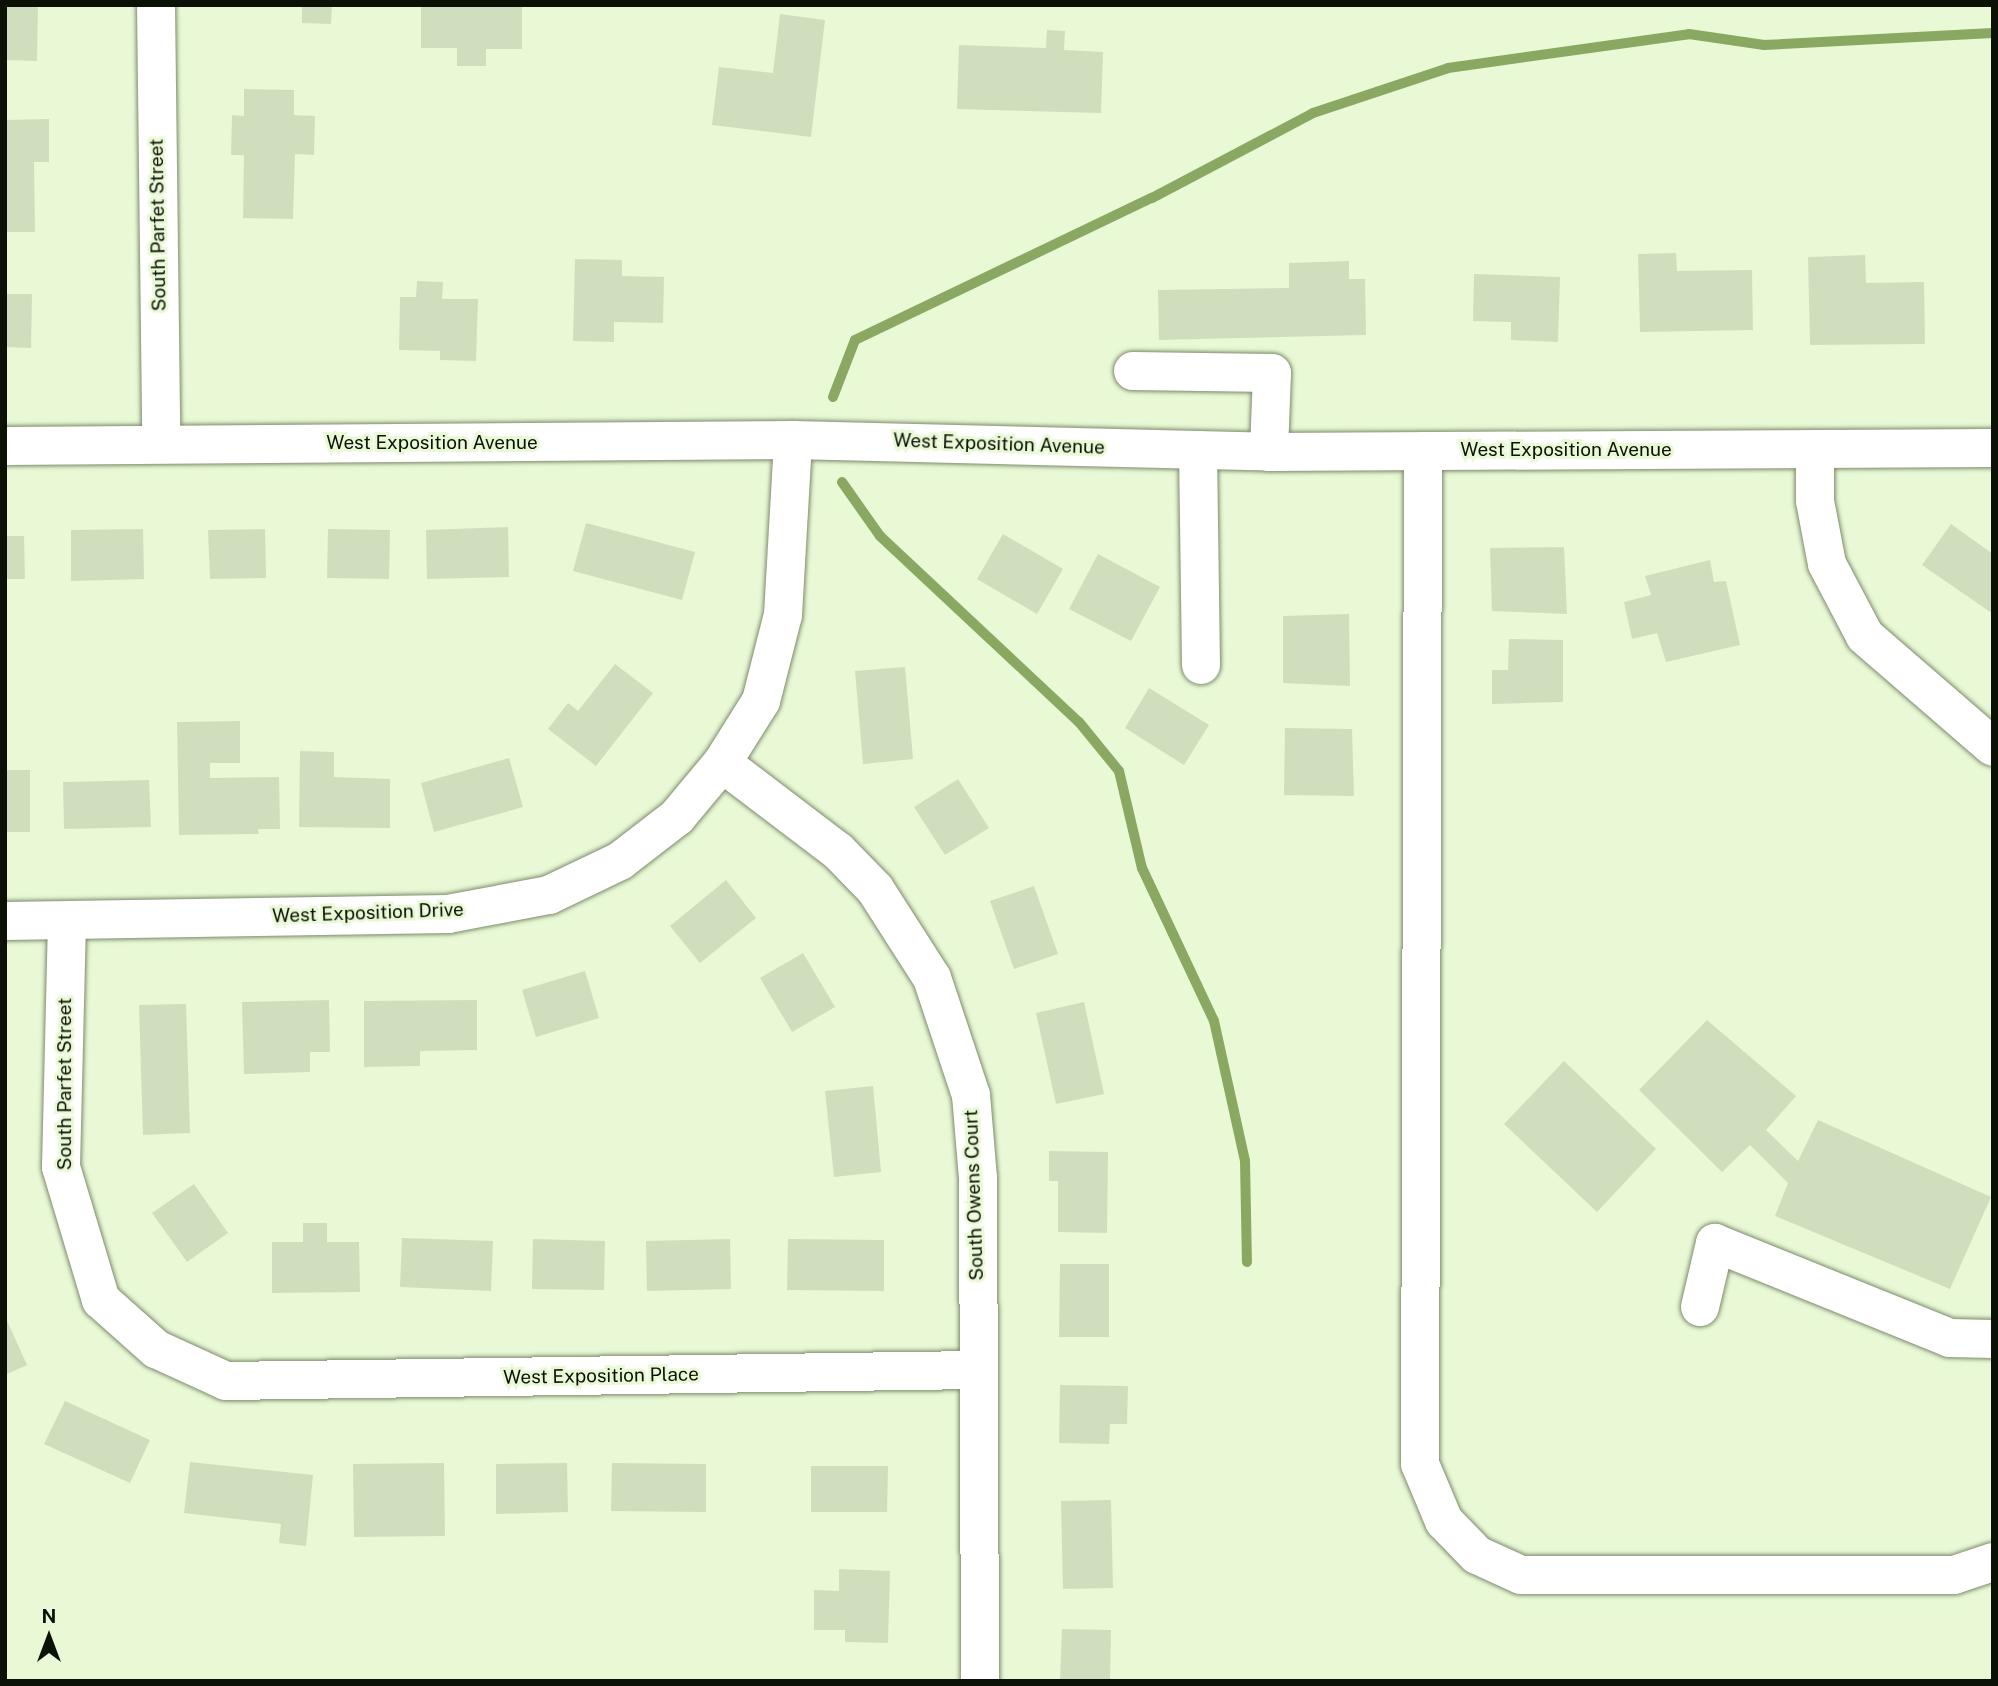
<!DOCTYPE html>
<style>
body{margin:0}
#map{position:relative;width:1998px;height:1686px;overflow:hidden;background:#e9f9d6;font-family:"Public Sans",sans-serif}
div>[style]{position:absolute}
.stream>*{height:10px;margin:-5px;padding:0 5px;transform-origin:5px;border-radius:5px;background:#8aa861}
.building>*{inset:0;background:#cfdfbd}
.roads{filter:drop-shadow(0 0 2px #7d8b6c) drop-shadow(0 0 2px #7d8b6c)}
.minor>*{height:38px;margin:-19px;padding:0 19px;transform-origin:19px;border-radius:19px;background:#fff}
span{translate:-50% -50%;white-space:nowrap;text-align:center;line-height:1.15;-webkit-text-stroke:6px #e9f9d6;paint-order:stroke}
.street-label{font-size:19px;color:#0c1106}
.frame{position:absolute;inset:0;border:7px solid #0c1106;pointer-events:none}
.north{position:absolute;left:14px;top:1602px;width:70px;height:70px;-webkit-text-stroke:5px #e9f9d6;paint-order:stroke;rotate:0deg;font-size:19px;font-weight:700;line-height:28px;text-align:center;color:#0c1106}
.north::after{content:'';display:block;margin:auto;width:24px;height:32px;background:#0c1106;clip-path:polygon(50% 0,100% 100%,50% 72%,0 100%)}
</style>
<div id="map">
<div class="stream">
<div style="left:833px;top:397px;width:61px;rotate:-68.9deg"></div>
<div style="left:855px;top:340px;width:329px;rotate:-25.6deg"></div>
<div style="left:1152px;top:198px;width:182px;rotate:-27.8deg"></div>
<div style="left:1313px;top:113px;width:142px;rotate:-18.4deg"></div>
<div style="left:1448px;top:68px;width:243px;rotate:-8deg"></div>
<div style="left:1689px;top:34px;width:76px;rotate:8.3deg"></div>
<div style="left:1764px;top:45px;width:229px;rotate:-3deg"></div>
<div style="left:842px;top:482px;width:66px;rotate:54.9deg"></div>
<div style="left:880px;top:536px;width:272px;rotate:43.1deg"></div>
<div style="left:1079px;top:722px;width:63px;rotate:50.8deg"></div>
<div style="left:1119px;top:771px;width:100px;rotate:76.7deg"></div>
<div style="left:1142px;top:868px;width:169px;rotate:64.8deg"></div>
<div style="left:1214px;top:1021px;width:143px;rotate:77.5deg"></div>
<div style="left:1245px;top:1161px;width:101px;rotate:88.9deg"></div>
</div>
<div class="building">
<div style="clip-path:polygon(5px 5px,38px 5px,37px 61px,5px 60px)"></div>
<div style="clip-path:polygon(302px 5px,332px 5px,331px 24px,302px 23px)"></div>
<div style="clip-path:polygon(421px 5px,522px 5px,522px 49px,486px 49px,486px 66px,457px 66px,457px 48px,421px 48px)"></div>
<div style="clip-path:polygon(780px 14px,825px 20px,811px 137px,712px 125px,719px 67px,773px 73px)"></div>
<div style="clip-path:polygon(1047px 30px,1065px 31px,1064px 50px,1103px 52px,1101px 113px,957px 109px,959px 45px,1046px 48px)"></div>
<div style="clip-path:polygon(244px 89px,294px 90px,294px 115px,315px 116px,314px 155px,295px 154px,293px 219px,243px 218px,244px 155px,231px 155px,232px 115px,244px 116px)"></div>
<div style="clip-path:polygon(49px 119px,49px 162px,34px 162px,35px 232px,5px 232px,5px 120px)"></div>
<div style="clip-path:polygon(1676px 253px,1677px 271px,1752px 270px,1753px 330px,1640px 332px,1638px 254px)"></div>
<div style="clip-path:polygon(1865px 255px,1866px 283px,1924px 282px,1925px 344px,1810px 345px,1808px 257px)"></div>
<div style="clip-path:polygon(575px 259px,622px 260px,622px 276px,664px 277px,663px 323px,614px 322px,614px 342px,573px 341px)"></div>
<div style="clip-path:polygon(1349px 261px,1349px 279px,1365px 279px,1366px 335px,1159px 340px,1158px 290px,1289px 288px,1289px 263px)"></div>
<div style="clip-path:polygon(1474px 274px,1560px 277px,1558px 342px,1511px 340px,1511px 322px,1473px 321px)"></div>
<div style="clip-path:polygon(417px 281px,443px 282px,442px 299px,478px 299px,476px 361px,440px 360px,440px 351px,399px 350px,400px 297px,416px 297px)"></div>
<div style="clip-path:polygon(5px 294px,32px 294px,31px 348px,5px 347px)"></div>
<div style="clip-path:polygon(586px 523px,695px 552px,682px 600px,573px 571px)"></div>
<div style="clip-path:polygon(1951px 524px,1993px 554px,1993px 614px,1922px 565px)"></div>
<div style="clip-path:polygon(508px 527px,509px 577px,427px 579px,426px 530px)"></div>
<div style="clip-path:polygon(143px 529px,144px 579px,71px 581px,71px 530px)"></div>
<div style="clip-path:polygon(265px 529px,266px 578px,210px 579px,208px 530px)"></div>
<div style="clip-path:polygon(328px 529px,390px 530px,389px 579px,327px 578px)"></div>
<div style="clip-path:polygon(1003px 534px,1063px 569px,1037px 614px,977px 579px)"></div>
<div style="clip-path:polygon(5px 536px,24px 536px,25px 579px,5px 579px)"></div>
<div style="clip-path:polygon(1564px 547px,1567px 614px,1492px 611px,1490px 548px)"></div>
<div style="clip-path:polygon(1098px 554px,1160px 587px,1131px 641px,1069px 609px)"></div>
<div style="clip-path:polygon(1710px 560px,1714px 582px,1726px 581px,1740px 645px,1666px 662px,1657px 633px,1632px 639px,1624px 602px,1651px 595px,1645px 576px)"></div>
<div style="clip-path:polygon(1349px 614px,1350px 686px,1283px 683px,1283px 616px)"></div>
<div style="clip-path:polygon(1509px 639px,1563px 640px,1563px 702px,1492px 704px,1492px 670px,1508px 670px)"></div>
<div style="clip-path:polygon(615px 664px,653px 693px,596px 766px,548px 729px,568px 703px,578px 711px)"></div>
<div style="clip-path:polygon(905px 667px,913px 759px,863px 764px,855px 671px)"></div>
<div style="clip-path:polygon(1149px 688px,1209px 725px,1184px 765px,1125px 728px)"></div>
<div style="clip-path:polygon(240px 721px,240px 763px,210px 763px,210px 778px,279px 777px,280px 829px,258px 829px,259px 834px,179px 835px,177px 722px)"></div>
<div style="clip-path:polygon(1285px 728px,1352px 729px,1354px 796px,1284px 795px)"></div>
<div style="clip-path:polygon(300px 751px,334px 752px,334px 777px,390px 779px,390px 828px,299px 827px)"></div>
<div style="clip-path:polygon(509px 758px,523px 807px,434px 832px,421px 783px)"></div>
<div style="clip-path:polygon(5px 770px,30px 770px,30px 832px,5px 832px)"></div>
<div style="clip-path:polygon(958px 779px,989px 828px,945px 855px,914px 807px)"></div>
<div style="clip-path:polygon(149px 780px,151px 827px,64px 829px,63px 782px)"></div>
<div style="clip-path:polygon(726px 880px,756px 918px,700px 963px,670px 926px)"></div>
<div style="clip-path:polygon(1034px 886px,1058px 954px,1014px 969px,990px 901px)"></div>
<div style="clip-path:polygon(803px 953px,835px 1007px,792px 1032px,760px 978px)"></div>
<div style="clip-path:polygon(585px 971px,599px 1018px,536px 1037px,522px 990px)"></div>
<div style="clip-path:polygon(329px 1000px,330px 1052px,310px 1052px,310px 1072px,244px 1074px,242px 1002px)"></div>
<div style="clip-path:polygon(477px 1000px,477px 1050px,420px 1051px,420px 1066px,364px 1067px,364px 1001px)"></div>
<div style="clip-path:polygon(1084px 1002px,1104px 1094px,1056px 1104px,1036px 1013px)"></div>
<div style="clip-path:polygon(186px 1004px,190px 1133px,143px 1135px,139px 1005px)"></div>
<div style="clip-path:polygon(1707px 1020px,1796px 1096px,1766px 1130px,1798px 1161px,1818px 1120px,1991px 1197px,1950px 1289px,1775px 1216px,1788px 1183px,1750px 1145px,1722px 1172px,1639px 1090px)"></div>
<div style="clip-path:polygon(1564px 1061px,1656px 1149px,1597px 1212px,1504px 1124px)"></div>
<div style="clip-path:polygon(873px 1086px,881px 1172px,834px 1177px,825px 1091px)"></div>
<div style="clip-path:polygon(1049px 1151px,1108px 1152px,1107px 1233px,1058px 1232px,1058px 1181px,1049px 1181px)"></div>
<div style="clip-path:polygon(194px 1184px,228px 1233px,187px 1262px,152px 1213px)"></div>
<div style="clip-path:polygon(303px 1223px,327px 1223px,327px 1242px,359px 1242px,360px 1292px,272px 1293px,272px 1242px,303px 1242px)"></div>
<div style="clip-path:polygon(402px 1238px,493px 1241px,491px 1291px,400px 1287px)"></div>
<div style="clip-path:polygon(533px 1239px,605px 1241px,604px 1290px,532px 1289px)"></div>
<div style="clip-path:polygon(730px 1239px,731px 1289px,647px 1291px,646px 1241px)"></div>
<div style="clip-path:polygon(788px 1239px,884px 1240px,884px 1291px,787px 1290px)"></div>
<div style="clip-path:polygon(1060px 1264px,1109px 1264px,1109px 1337px,1059px 1337px)"></div>
<div style="clip-path:polygon(5px 1316px,27px 1365px,5px 1375px)"></div>
<div style="clip-path:polygon(1060px 1385px,1128px 1386px,1127px 1424px,1110px 1424px,1109px 1444px,1059px 1443px)"></div>
<div style="clip-path:polygon(65px 1401px,150px 1440px,130px 1483px,44px 1444px)"></div>
<div style="clip-path:polygon(190px 1462px,313px 1475px,306px 1546px,279px 1543px,281px 1524px,184px 1513px)"></div>
<div style="clip-path:polygon(444px 1463px,445px 1536px,354px 1537px,353px 1464px)"></div>
<div style="clip-path:polygon(567px 1463px,568px 1512px,496px 1514px,496px 1464px)"></div>
<div style="clip-path:polygon(612px 1463px,706px 1464px,706px 1512px,611px 1511px)"></div>
<div style="clip-path:polygon(811px 1466px,888px 1466px,887px 1512px,811px 1512px)"></div>
<div style="clip-path:polygon(1111px 1500px,1113px 1588px,1063px 1589px,1061px 1501px)"></div>
<div style="clip-path:polygon(839px 1569px,890px 1571px,888px 1643px,845px 1642px,845px 1630px,814px 1630px,814px 1590px,839px 1591px)"></div>
<div style="clip-path:polygon(1062px 1629px,1111px 1630px,1110px 1681px,1060px 1681px)"></div>
</div>
<div class="roads">
<div class="minor">
<div style="left:156px;top:5px;width:439px;rotate:89.3deg"></div>
<div style="left:1133px;top:371px;width:139px;rotate:0.8deg"></div>
<div style="left:1272px;top:373px;width:79px;rotate:92.2deg"></div>
<div style="left:5px;top:446px;width:788px;rotate:-0.44deg"></div>
<div style="left:793px;top:440px;width:476px;rotate:1.4deg"></div>
<div style="left:1269px;top:452px;width:724px;rotate:-0.32deg"></div>
<div style="left:1815px;top:449px;width:52px;rotate:90deg"></div>
<div style="left:1815px;top:501px;width:64px;rotate:79.2deg"></div>
<div style="left:1827px;top:564px;width:81px;rotate:62.2deg"></div>
<div style="left:1865px;top:636px;width:169px;rotate:40.9deg"></div>
<div style="left:1198px;top:450px;width:215px;rotate:89.2deg"></div>
<div style="left:1423px;top:451px;width:1013px;rotate:90.17deg"></div>
<div style="left:1420px;top:1464px;width:62px;rotate:67.2deg"></div>
<div style="left:1444px;top:1521px;width:47px;rotate:45.9deg"></div>
<div style="left:1477px;top:1555px;width:48px;rotate:24.4deg"></div>
<div style="left:1521px;top:1575px;width:433px"></div>
<div style="left:1954px;top:1575px;width:41px;rotate:-18.4deg"></div>
<div style="left:722px;top:763px;width:146px;rotate:37.2deg"></div>
<div style="left:838px;top:851px;width:53px;rotate:45.8deg"></div>
<div style="left:875px;top:889px;width:106px;rotate:57.4deg"></div>
<div style="left:932px;top:978px;width:123px;rotate:71.6deg"></div>
<div style="left:971px;top:1095px;width:83px;rotate:85.2deg"></div>
<div style="left:978px;top:1178px;width:503px;rotate:89.77deg"></div>
<div style="left:5px;top:921px;width:443px;rotate:-0.9deg"></div>
<div style="left:448px;top:914px;width:103px;rotate:-10.7deg"></div>
<div style="left:549px;top:895px;width:79px;rotate:-25.6deg"></div>
<div style="left:620px;top:861px;width:72px;rotate:-37.7deg"></div>
<div style="left:677px;top:817px;width:70px;rotate:-50.2deg"></div>
<div style="left:722px;top:763px;width:73px;rotate:-57.8deg"></div>
<div style="left:761px;top:701px;width:89px;rotate:-75.7deg"></div>
<div style="left:783px;top:615px;width:175px;rotate:-86.7deg"></div>
<div style="left:67px;top:921px;width:246px;rotate:91.4deg"></div>
<div style="left:61px;top:1167px;width:139px;rotate:73.3deg"></div>
<div style="left:101px;top:1300px;width:74px;rotate:41.7deg"></div>
<div style="left:156px;top:1349px;width:77px;rotate:24.6deg"></div>
<div style="left:226px;top:1381px;width:751px;rotate:-0.84deg"></div>
<div style="left:1700px;top:1307px;width:66px;rotate:-76.8deg"></div>
<div style="left:1715px;top:1243px;width:253px;rotate:22deg"></div>
<div style="left:1950px;top:1338px;width:43px;rotate:1.3deg"></div>
</div>
</div>
<div class="street-label">
<span style="left:158px;top:225px;rotate:-91deg">South Parfet Street</span>
<span style="left:432px;top:443px">West Exposition Avenue</span>
<span style="left:999px;top:444px;rotate:2deg">West Exposition Avenue</span>
<span style="left:1566px;top:450px">West Exposition Avenue</span>
<span style="left:368px;top:913px;rotate:-2deg">West Exposition Drive</span>
<span style="left:65px;top:1084px;rotate:-90deg">South Parfet Street</span>
<span style="left:974px;top:1195px;rotate:-92deg">South Owens Court</span>
<span style="left:601px;top:1376px;rotate:-1deg">West Exposition Place</span>
</div>
<div class="frame"></div>
<div class="north">N</div>
</div>
